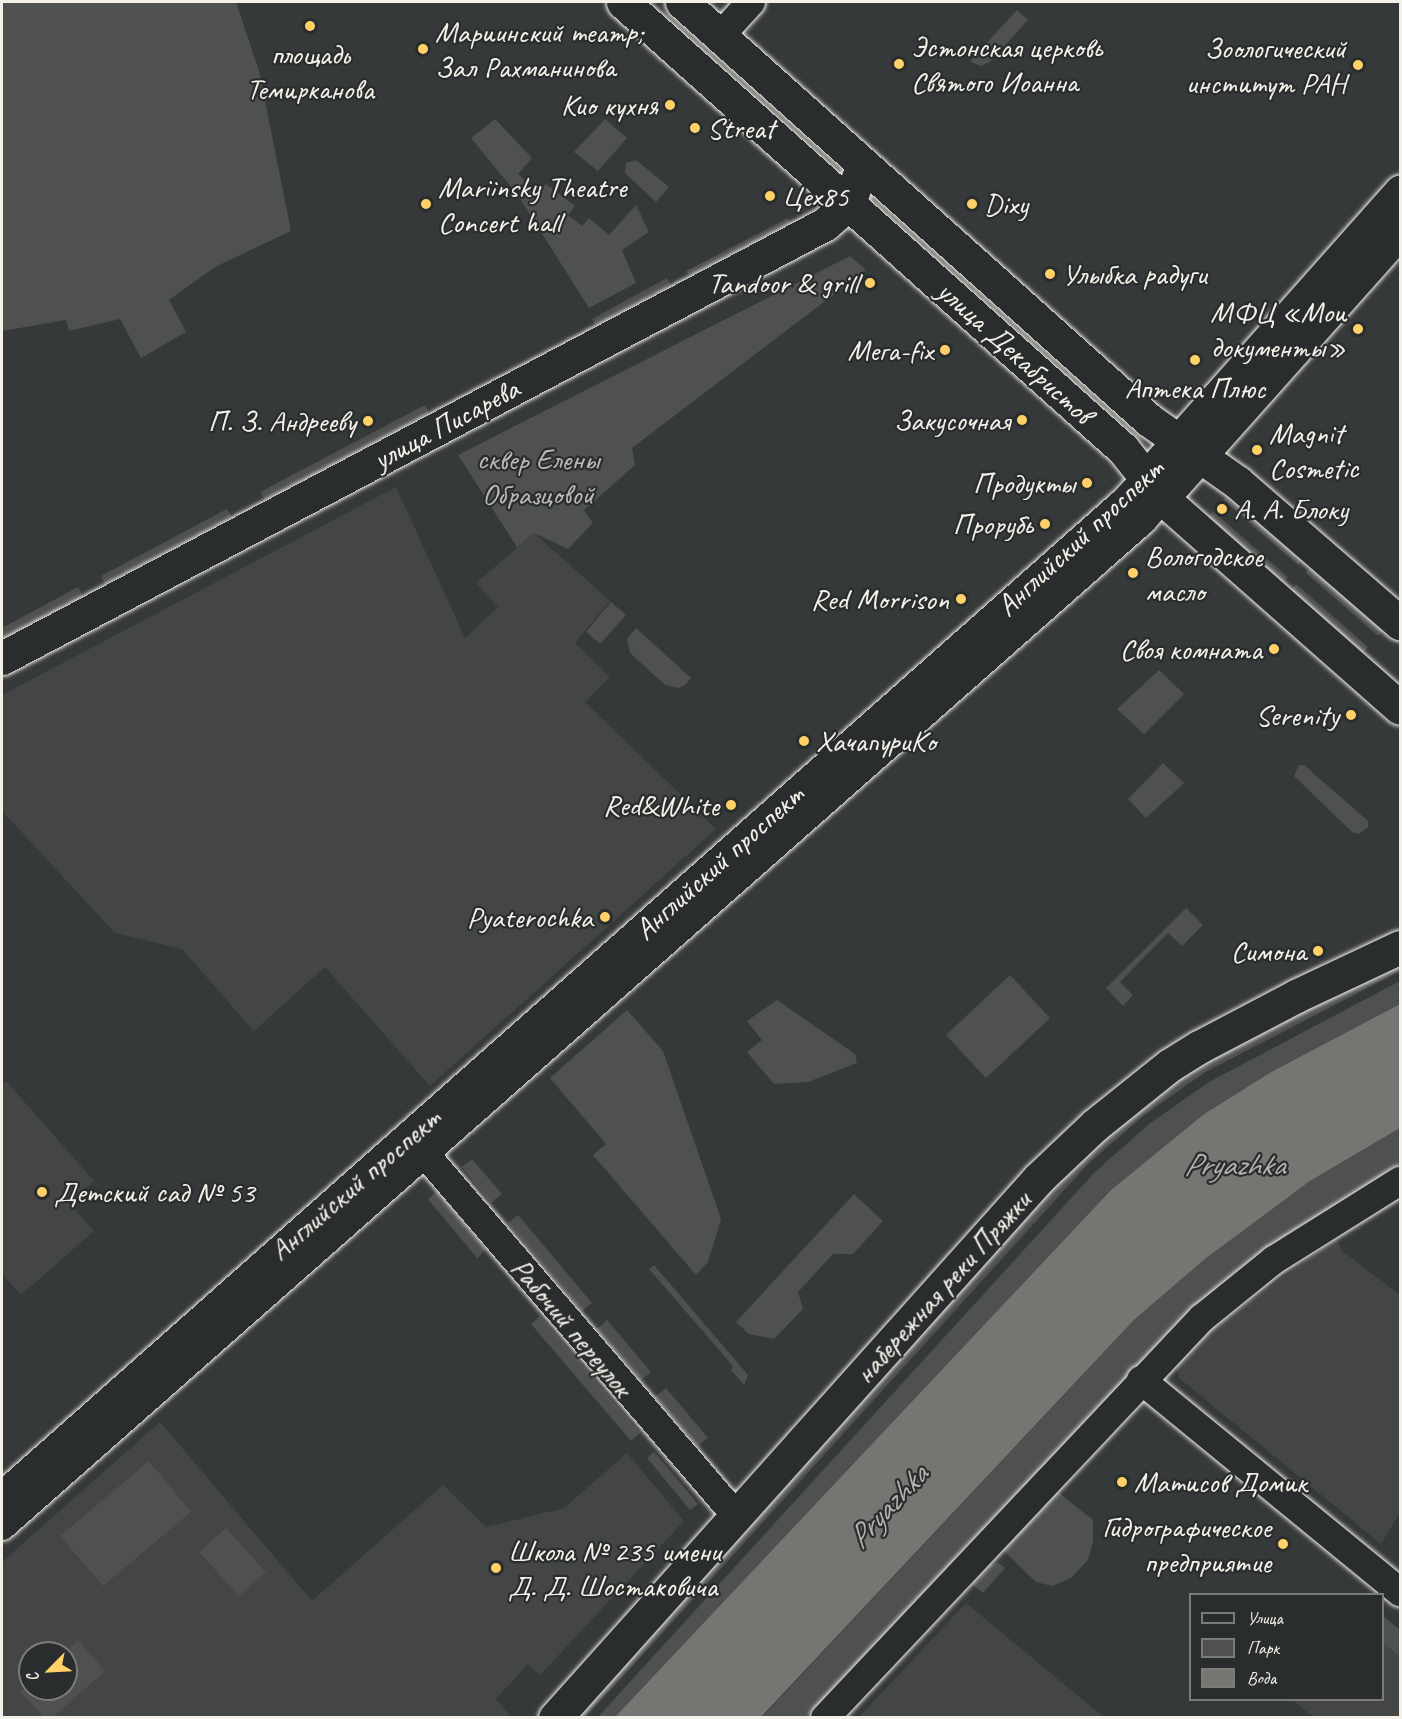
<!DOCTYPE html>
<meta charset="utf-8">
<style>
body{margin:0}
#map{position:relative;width:1402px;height:1719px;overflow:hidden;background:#363939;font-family:Caveat,sans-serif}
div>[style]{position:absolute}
.built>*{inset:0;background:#434645}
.green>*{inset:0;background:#4e514f}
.water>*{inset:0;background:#757572}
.roads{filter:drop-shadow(0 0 2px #f4f1e8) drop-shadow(0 0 2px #f4f1e8)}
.street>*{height:28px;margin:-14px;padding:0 14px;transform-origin:14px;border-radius:14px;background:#2a2d2e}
.secondary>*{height:33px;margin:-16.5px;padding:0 16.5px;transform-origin:16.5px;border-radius:16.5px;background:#2a2d2e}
.dots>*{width:16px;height:16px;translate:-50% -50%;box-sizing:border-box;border:3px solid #2a2d2e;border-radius:50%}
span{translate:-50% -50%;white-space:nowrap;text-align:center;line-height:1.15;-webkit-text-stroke:4.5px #2a2d2e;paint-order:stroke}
.poi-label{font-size:30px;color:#f4f1e8}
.left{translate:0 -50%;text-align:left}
.right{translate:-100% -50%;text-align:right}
.street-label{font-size:30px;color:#f4f1e8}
.park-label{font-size:30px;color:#bab9b2}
.water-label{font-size:32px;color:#b4b3ad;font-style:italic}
.frame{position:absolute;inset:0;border:3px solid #f4f1e8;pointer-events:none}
.legend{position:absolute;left:1189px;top:1593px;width:195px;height:108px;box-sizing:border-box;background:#2a2d2e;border:2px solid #7b7b78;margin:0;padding:8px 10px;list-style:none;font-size:18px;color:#f4f1e8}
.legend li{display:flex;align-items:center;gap:12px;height:30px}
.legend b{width:30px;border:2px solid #7b7b78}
.north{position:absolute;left:18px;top:1641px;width:60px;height:60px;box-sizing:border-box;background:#2a2d2e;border:2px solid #7b7b78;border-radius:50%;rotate:246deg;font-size:16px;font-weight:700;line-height:24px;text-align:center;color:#f4f1e8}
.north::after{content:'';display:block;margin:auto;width:21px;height:27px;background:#ffd166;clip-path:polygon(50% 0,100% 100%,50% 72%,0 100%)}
</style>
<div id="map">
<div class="built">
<div style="clip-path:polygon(396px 487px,465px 638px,498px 607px,476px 583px,534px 533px,610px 601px,575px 643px,610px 677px,585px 702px,716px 829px,430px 1086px,325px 967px,254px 1031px,182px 949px,115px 933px,2px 811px,2px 695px)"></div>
<div style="clip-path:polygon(6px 1081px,94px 1181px,69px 1203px,94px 1231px,21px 1295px,2px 1274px,2px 1086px)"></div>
<div style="clip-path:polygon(1336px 1239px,1341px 1250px,1400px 1295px,1400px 1512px,1381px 1544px,1179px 1378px,1177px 1368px,1183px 1350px)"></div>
<div style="clip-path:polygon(evenodd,160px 1422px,312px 1601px,443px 1485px,486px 1527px,564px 1508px,627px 1453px,684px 1521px,540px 1675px,528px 1664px,496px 1699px,511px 1717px,2px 1717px,2px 1562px,160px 1422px,30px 1653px,66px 1653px,66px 1689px,30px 1689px,30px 1653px)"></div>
<div style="clip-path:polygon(966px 1603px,1054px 1676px,1104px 1717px,859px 1717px)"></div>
<div style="clip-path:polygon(1383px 1643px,1400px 1657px,1400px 1717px,1314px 1717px,1292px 1700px,1382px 1700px)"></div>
</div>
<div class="green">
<div style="clip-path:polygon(2px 2px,236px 2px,259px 71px,291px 231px,215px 267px,169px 300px,186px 332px,141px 358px,120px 319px,69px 331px,66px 320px,2px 331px)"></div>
<div style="clip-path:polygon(1017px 10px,1028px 20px,990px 62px,981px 66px,973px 63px,970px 61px)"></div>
<div style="clip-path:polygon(495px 119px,532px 158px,518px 174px,538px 192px,546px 184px,575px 206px,568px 215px,582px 226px,589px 218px,609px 235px,636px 205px,649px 232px,622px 250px,636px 283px,589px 308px,517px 194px,471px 138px)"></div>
<div style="clip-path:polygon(605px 119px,627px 138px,598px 171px,574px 152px)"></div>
<div style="clip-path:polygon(636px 160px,669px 187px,656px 202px,625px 173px,626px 163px)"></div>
<div style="clip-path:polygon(788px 218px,790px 223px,689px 276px,686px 271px)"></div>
<div style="clip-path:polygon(850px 256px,866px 270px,632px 448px,635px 465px,584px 510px,593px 523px,568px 549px,534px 533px,517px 547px,458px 455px)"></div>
<div style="clip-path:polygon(667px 278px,671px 285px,596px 326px,592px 319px)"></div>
<div style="clip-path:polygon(425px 405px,429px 413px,265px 500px,260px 492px)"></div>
<div style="clip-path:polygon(1230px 492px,1305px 557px,1298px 565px,1223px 500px)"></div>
<div style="clip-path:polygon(227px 509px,232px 517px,105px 584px,101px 576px)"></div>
<div style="clip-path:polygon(1213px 511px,1288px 577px,1281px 585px,1207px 519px)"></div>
<div style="clip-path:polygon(1313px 565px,1385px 628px,1378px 636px,1306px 573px)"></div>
<div style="clip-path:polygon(1296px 584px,1368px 647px,1361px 655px,1289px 592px)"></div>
<div style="clip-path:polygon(78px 587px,83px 596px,2px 639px,2px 628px)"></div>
<div style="clip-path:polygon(611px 602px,626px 615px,600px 644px,586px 632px)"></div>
<div style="clip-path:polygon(636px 628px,691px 678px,685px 685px,679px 688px,665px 685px,630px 653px,627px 639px)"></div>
<div style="clip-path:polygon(1159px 670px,1184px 694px,1144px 734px,1117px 709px)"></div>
<div style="clip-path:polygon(1163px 763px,1184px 783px,1146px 818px,1128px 799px)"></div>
<div style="clip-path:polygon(1299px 765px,1304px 765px,1368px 821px,1368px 827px,1359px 834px,1352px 832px,1294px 776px)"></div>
<div style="clip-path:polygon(1186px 908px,1203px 925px,1182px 946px,1168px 933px,1120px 982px,1133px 995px,1123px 1006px,1106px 988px)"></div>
<div style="clip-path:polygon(1400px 963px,1400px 971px,1204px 1073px,1143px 1116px,1088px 1164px,647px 1650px,585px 1717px,579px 1718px,1048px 1189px,1102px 1136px,1178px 1077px,1301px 1008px)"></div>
<div style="clip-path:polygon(1010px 975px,1050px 1018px,986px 1078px,946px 1035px)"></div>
<div style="clip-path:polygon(1400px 981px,1400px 1004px,1273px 1071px,1204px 1114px,1111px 1190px,615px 1717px,597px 1718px,1095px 1172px,1149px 1124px,1209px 1082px)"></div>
<div style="clip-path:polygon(777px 1000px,855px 1054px,857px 1063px,808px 1082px,774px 1084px,747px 1052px,762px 1040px,747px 1021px)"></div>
<div style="clip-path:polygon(627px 1010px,663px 1051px,721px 1219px,708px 1262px,696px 1275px,593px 1155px,606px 1144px,550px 1078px)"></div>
<div style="clip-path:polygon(1400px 1128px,1400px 1163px,1266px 1250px,1193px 1308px,806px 1717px,761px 1718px,1134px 1320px,1205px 1259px,1310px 1181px)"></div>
<div style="clip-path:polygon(472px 1159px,502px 1194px,491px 1203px,462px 1167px)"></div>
<div style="clip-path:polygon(437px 1191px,486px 1250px,477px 1258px,428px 1199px)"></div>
<div style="clip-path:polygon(854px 1194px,883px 1221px,853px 1254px,833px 1254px,798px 1292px,803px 1309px,774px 1339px,749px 1334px,736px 1322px)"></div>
<div style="clip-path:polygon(518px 1215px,592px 1303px,582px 1311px,508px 1223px)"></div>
<div style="clip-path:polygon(654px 1265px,748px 1375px,744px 1385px,731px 1370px,733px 1366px,649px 1269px)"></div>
<div style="clip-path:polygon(540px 1316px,640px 1433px,631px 1441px,531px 1324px)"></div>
<div style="clip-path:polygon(607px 1320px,651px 1372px,641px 1380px,597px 1329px)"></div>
<div style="clip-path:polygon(666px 1388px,708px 1438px,698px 1446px,655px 1397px)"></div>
<div style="clip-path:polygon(654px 1452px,698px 1504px,690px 1510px,647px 1458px)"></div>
<div style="clip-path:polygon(149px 1461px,191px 1512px,103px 1586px,60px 1536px)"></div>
<div style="clip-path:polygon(1057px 1491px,1093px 1520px,1093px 1542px,1088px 1560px,1071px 1578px,1052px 1586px,1036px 1582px,1004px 1551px,1005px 1546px)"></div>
<div style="clip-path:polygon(226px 1528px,266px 1572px,239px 1596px,199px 1552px)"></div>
<div style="clip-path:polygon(999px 1563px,1005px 1568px,983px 1593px,972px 1584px,990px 1564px)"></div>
<div style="clip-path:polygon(1382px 1615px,1400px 1630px,1400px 1657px,1383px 1643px)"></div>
<div style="clip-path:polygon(78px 1640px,105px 1671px,53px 1717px,44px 1717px,20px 1692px,30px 1683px,30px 1689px,66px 1689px,64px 1653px)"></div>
</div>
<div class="water">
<div style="clip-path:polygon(1400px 1004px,1400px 1128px,1310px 1181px,1205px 1259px,1134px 1320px,761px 1717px,615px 1717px,1111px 1190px,1204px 1114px,1273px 1071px)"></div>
</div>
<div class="roads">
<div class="street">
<div style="left:720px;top:36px;width:46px;rotate:-47.6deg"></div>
<div style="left:412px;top:1139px;width:499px;rotate:49.3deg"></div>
<div style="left:1141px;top:1380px;width:335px;rotate:39.3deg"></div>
<div style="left:2px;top:1496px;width:1499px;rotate:-41.54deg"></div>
<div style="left:1124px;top:502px;width:33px;rotate:-47deg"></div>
<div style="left:2px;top:1526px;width:1521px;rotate:-41.4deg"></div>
<div style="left:1143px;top:520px;width:29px;rotate:-49deg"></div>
<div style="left:825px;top:1718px;width:550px;rotate:-46.7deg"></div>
<div style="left:1202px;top:1318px;width:92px;rotate:-38.9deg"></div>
<div style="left:1274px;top:1260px;width:149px;rotate:-32.1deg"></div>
</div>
<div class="secondary">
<div style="left:623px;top:2px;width:671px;rotate:41.8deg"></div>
<div style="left:1123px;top:449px;width:63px;rotate:51.5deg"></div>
<div style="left:1162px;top:498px;width:317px;rotate:41.4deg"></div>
<div style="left:682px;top:2px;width:627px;rotate:41.83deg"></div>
<div style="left:1149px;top:420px;width:108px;rotate:35.2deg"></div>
<div style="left:1237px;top:482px;width:216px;rotate:40.9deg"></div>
<div style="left:1146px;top:478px;width:383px;rotate:-48.4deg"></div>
<div style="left:1162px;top:498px;width:358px;rotate:-48.3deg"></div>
<div style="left:2px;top:658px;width:930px;rotate:-27.8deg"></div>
<div style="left:825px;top:224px;width:32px;rotate:-41deg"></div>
<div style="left:849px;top:203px;width:41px;rotate:-70.3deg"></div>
<div style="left:555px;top:1718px;width:725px;rotate:-48.13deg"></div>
<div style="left:1039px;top:1178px;width:77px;rotate:-43.4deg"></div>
<div style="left:1095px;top:1125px;width:96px;rotate:-38.7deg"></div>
<div style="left:1170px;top:1065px;width:34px;rotate:-32deg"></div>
<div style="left:1199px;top:1047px;width:110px;rotate:-27.7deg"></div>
<div style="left:1296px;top:996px;width:115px;rotate:-25.2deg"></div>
</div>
</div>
<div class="dots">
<div style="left:310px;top:26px;background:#ffd166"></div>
<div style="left:423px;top:49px;background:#ffd166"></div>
<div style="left:899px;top:64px;background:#ffd166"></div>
<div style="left:1358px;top:65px;background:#ffd166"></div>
<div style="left:670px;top:105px;background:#ffd166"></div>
<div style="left:695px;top:128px;background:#ffd166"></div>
<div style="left:770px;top:196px;background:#ffd166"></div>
<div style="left:426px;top:204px;background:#ffd166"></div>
<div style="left:972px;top:204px;background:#ffd166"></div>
<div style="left:1050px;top:274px;background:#ffd166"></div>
<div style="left:870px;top:283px;background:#ffd166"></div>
<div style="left:1358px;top:329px;background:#ffd166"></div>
<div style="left:945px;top:350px;background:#ffd166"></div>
<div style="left:1195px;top:360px;background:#ffd166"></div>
<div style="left:1022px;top:420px;background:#ffd166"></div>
<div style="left:368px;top:421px;background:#ffd166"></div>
<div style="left:1257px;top:450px;background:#ffd166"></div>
<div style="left:1087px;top:483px;background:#ffd166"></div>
<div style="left:1222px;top:509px;background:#ffd166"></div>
<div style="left:1045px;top:524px;background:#ffd166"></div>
<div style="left:1133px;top:573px;background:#ffd166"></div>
<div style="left:961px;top:599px;background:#ffd166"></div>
<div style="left:1274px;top:649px;background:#ffd166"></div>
<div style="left:1351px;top:715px;background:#ffd166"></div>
<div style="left:804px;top:741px;background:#ffd166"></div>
<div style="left:731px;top:805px;background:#ffd166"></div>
<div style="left:605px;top:917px;background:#ffd166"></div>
<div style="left:1318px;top:951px;background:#ffd166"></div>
<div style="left:42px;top:1192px;background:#ffd166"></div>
<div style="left:1122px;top:1482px;background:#ffd166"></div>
<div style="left:1283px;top:1544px;background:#ffd166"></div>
<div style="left:496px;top:1568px;background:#ffd166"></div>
</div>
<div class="poi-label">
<span class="left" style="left:435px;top:49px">Мариинский театр;<br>Зал Рахманинова</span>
<span class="left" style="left:911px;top:64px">Эстонская церковь<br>Святого Иоанна</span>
<span class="right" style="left:1346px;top:65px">Зоологический<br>институт РАН</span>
<span style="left:310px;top:71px">площадь<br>Темирканова</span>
<span class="right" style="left:658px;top:105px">Кио кухня</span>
<span class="left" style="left:707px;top:128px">Streat</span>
<span class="left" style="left:438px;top:204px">Mariinsky Theatre<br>Concert hall</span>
<span class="left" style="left:782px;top:196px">Цех85</span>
<span class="left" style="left:984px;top:204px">Dixy</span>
<span class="left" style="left:1062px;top:274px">Улыбка радуги</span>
<span class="right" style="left:858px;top:283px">Tandoor &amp; grill</span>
<span class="right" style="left:1346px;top:329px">МФЦ «Мои<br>документы»</span>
<span class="right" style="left:933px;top:350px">Мега-fix</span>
<span style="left:1195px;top:388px">Аптека Плюс</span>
<span class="right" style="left:1010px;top:420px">Закусочная</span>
<span class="right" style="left:356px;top:421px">П. З. Андрееву</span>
<span class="left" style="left:1269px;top:450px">Magnit<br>Cosmetic</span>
<span class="right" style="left:1075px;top:483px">Продукты</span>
<span class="left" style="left:1234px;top:509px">А. А. Блоку</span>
<span class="right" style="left:1033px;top:524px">Прорубь</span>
<span class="left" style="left:1145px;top:573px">Вологодское<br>масло</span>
<span class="right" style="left:949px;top:599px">Red Morrison</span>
<span class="right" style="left:1262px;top:649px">Своя комната</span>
<span class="right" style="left:1339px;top:715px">Serenity</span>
<span class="left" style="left:816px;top:741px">ХачапуриКо</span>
<span class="right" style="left:719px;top:805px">Red&amp;White</span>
<span class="right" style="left:593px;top:917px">Pyaterochka</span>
<span class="right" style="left:1306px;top:951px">Симона</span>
<span class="left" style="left:54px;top:1192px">Детский сад № 53</span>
<span class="left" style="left:1134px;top:1482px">Матисов Домик</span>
<span class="right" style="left:1271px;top:1544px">Гидрографическое<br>предприятие</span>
<span class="left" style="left:508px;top:1568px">Школа № 235 имени<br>Д. Д. Шостаковича</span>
</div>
<div class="street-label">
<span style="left:1015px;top:352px;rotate:42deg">улица Декабристов</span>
<span style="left:446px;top:424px;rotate:-28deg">улица Писарева</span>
<span style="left:1080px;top:537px;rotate:-43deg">Английский проспект</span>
<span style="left:719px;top:862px;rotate:-42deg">Английский проспект</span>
<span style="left:355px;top:1184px;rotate:-41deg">Английский проспект</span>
<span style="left:942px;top:1287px;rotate:-48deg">набережная реки Пряжки</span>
<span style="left:572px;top:1327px;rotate:50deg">Рабочий переулок</span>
</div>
<div class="park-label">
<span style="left:538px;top:476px">сквер Елены<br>Образцовой</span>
</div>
<div class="water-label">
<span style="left:1234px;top:1165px">Pryazhka</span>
<span style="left:888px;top:1507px;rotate:-47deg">Pryazhka</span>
</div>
<div class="frame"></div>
<ul class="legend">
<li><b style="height:8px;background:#2a2d2e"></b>Улица</li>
<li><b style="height:16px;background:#4e514f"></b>Парк</li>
<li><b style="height:16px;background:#757572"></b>Вода</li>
</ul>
<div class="north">С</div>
</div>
